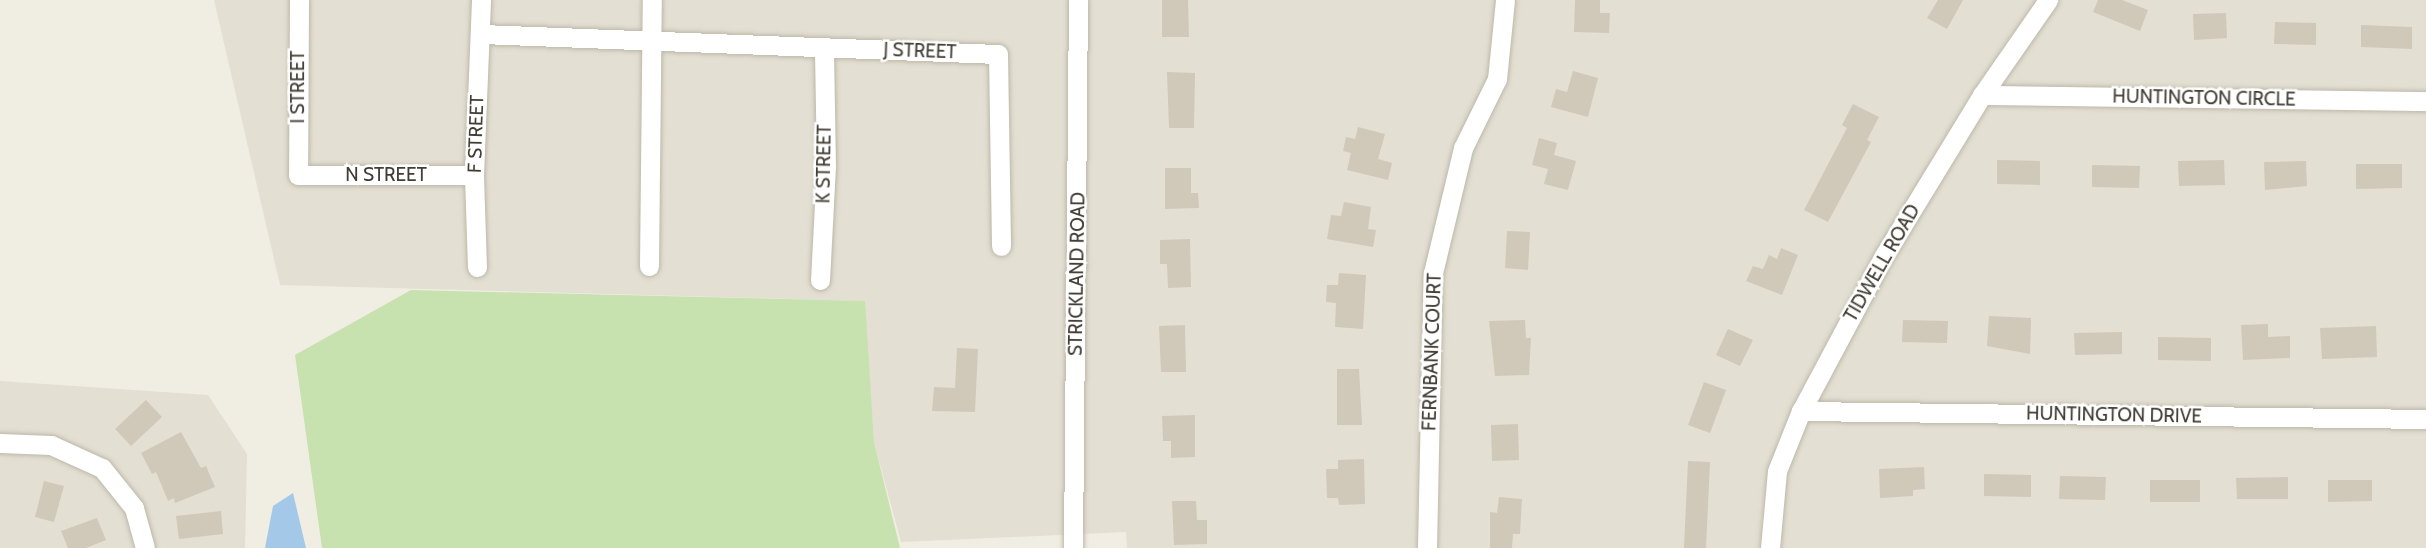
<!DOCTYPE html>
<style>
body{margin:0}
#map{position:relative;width:2426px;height:548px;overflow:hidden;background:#f0ede3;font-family:Cabin,sans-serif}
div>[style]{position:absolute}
.residential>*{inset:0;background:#e3dfd2}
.green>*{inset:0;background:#c7e1af}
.water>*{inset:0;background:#a4c8e8}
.building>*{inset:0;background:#d0c9ba}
.roads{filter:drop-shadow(0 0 2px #bdb8aa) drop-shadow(0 0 2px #bdb8aa)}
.minor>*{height:19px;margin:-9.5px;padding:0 9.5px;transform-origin:9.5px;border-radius:9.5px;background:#fff}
span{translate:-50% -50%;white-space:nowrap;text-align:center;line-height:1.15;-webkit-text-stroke:5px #fff;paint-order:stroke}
.street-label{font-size:19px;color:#413d34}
</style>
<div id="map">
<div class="residential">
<div style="clip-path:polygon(214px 0,2426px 0,2426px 548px,1127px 548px,1126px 532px,901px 542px,874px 442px,864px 301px,280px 285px)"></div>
<div style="clip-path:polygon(0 381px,208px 395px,247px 454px,245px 548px,0 548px)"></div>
</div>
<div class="green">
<div style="clip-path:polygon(411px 290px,865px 301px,874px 442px,900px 548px,322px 548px,295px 355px)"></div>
</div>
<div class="water">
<div style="clip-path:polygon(293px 493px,306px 548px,265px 548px,273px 506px)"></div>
</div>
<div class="building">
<div style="clip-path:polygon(1162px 0,1188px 0,1189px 37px,1162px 37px)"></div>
<div style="clip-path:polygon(1575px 0,1600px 0,1600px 13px,1610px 13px,1609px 33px,1574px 32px)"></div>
<div style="clip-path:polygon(1938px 0,1963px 0,1947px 29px,1927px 18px)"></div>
<div style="clip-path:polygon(2098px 0,2122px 0,2148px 10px,2140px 31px,2093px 12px)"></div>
<div style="clip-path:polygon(2226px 13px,2227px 38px,2194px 40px,2193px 14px)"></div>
<div style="clip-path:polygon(2275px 22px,2316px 23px,2316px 45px,2274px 44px)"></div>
<div style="clip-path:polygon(2361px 25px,2412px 27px,2412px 49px,2361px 47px)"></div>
<div style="clip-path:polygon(1573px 71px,1598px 78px,1588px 117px,1551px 107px,1556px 89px,1567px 92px)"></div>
<div style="clip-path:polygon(1167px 72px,1195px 73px,1194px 128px,1169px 128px)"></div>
<div style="clip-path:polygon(1853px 104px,1879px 117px,1867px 140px,1871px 142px,1828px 222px,1804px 210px,1847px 128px,1842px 125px)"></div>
<div style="clip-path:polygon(1358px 127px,1385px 134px,1378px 159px,1392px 163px,1388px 180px,1347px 170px,1351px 153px,1343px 151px,1346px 137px,1355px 139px)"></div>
<div style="clip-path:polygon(1539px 138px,1557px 143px,1554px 155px,1576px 161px,1568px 190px,1544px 184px,1548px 169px,1532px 165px)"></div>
<div style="clip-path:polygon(1997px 160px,2040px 161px,2040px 185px,1997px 184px)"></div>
<div style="clip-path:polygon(2224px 160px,2225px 185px,2179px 186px,2178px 161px)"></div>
<div style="clip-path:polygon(2306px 161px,2307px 186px,2265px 190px,2264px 162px)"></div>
<div style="clip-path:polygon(2356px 164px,2402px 164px,2402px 188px,2356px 189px)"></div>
<div style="clip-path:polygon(2092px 165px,2140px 166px,2139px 188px,2092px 187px)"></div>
<div style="clip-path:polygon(1165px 168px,1191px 168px,1191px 193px,1198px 193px,1199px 208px,1165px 209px)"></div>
<div style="clip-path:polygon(1344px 202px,1371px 207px,1368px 229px,1376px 230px,1373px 247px,1327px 239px,1331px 215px,1341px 216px)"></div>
<div style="clip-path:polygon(1507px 231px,1530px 232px,1528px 270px,1505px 268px)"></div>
<div style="clip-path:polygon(1190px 239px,1191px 287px,1168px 288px,1167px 264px,1160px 264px,1160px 240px)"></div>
<div style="clip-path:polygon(1781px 248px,1798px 255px,1782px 295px,1746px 281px,1753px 266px,1763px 269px,1769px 255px,1777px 259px)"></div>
<div style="clip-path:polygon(1339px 273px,1366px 275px,1363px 329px,1335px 327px,1336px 303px,1326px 302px,1327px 285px,1338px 285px)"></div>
<div style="clip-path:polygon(1989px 316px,2031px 318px,2030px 354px,1987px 346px)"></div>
<div style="clip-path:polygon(1525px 320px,1526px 338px,1531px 338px,1529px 375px,1495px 376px,1489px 321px)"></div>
<div style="clip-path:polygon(1903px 320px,1948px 321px,1947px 343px,1902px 342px)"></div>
<div style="clip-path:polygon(2268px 324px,2268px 337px,2290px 336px,2290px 358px,2243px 360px,2241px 325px)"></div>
<div style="clip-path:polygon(1185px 325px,1186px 372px,1161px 372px,1159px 326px)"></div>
<div style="clip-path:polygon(2376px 326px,2377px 357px,2322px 359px,2320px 328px)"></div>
<div style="clip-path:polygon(1728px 329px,1753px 340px,1740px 366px,1716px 355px)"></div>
<div style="clip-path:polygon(2122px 332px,2122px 354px,2075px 355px,2074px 333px)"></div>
<div style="clip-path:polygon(2158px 337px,2211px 338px,2211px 361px,2158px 360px)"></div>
<div style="clip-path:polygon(957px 348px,978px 349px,975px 412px,932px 411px,934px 387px,955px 388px)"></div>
<div style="clip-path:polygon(1337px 369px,1359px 369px,1362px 425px,1337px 425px)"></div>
<div style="clip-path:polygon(1704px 382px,1726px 390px,1710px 433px,1688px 425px)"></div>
<div style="clip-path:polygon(146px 400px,162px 417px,131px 446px,115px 429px)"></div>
<div style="clip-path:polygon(1195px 415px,1195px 457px,1171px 458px,1171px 441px,1163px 441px,1162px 416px)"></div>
<div style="clip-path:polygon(1518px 424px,1519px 460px,1492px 461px,1491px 425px)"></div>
<div style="clip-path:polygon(181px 432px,201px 468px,206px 466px,215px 487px,175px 503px,174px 498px,168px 501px,156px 472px,152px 474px,141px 453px)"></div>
<div style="clip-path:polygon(1364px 459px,1365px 504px,1339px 505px,1338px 498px,1327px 498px,1326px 469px,1338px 469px,1338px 460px)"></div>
<div style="clip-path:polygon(1688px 461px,1710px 462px,1706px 548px,1684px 548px)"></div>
<div style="clip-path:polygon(1924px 467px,1925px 489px,1913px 490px,1913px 496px,1880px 498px,1879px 469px)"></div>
<div style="clip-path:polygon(1984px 474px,2031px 475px,2031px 497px,1984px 496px)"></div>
<div style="clip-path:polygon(2060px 476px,2106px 477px,2105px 500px,2059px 499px)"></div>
<div style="clip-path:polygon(2288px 477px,2288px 499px,2237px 499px,2236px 478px)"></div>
<div style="clip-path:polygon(2150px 480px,2200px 480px,2200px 502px,2150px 502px)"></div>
<div style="clip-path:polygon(2328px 480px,2372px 480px,2372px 501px,2328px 502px)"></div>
<div style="clip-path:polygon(44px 481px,64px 486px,54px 522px,35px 517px)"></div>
<div style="clip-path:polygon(1499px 497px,1522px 499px,1520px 534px,1513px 534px,1512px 548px,1490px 548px,1490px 512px,1497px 513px)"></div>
<div style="clip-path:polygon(1172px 501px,1196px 501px,1197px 520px,1207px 520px,1207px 544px,1174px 545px)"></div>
<div style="clip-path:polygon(221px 511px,223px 534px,179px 539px,176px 516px)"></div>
<div style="clip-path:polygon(97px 518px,106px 540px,86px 548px,68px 548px,61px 531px)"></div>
</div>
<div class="roads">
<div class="minor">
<div style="left:299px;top:0;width:175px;rotate:90.3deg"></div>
<div style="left:298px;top:175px;width:176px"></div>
<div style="left:481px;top:34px;width:517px;rotate:2.22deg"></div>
<div style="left:998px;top:54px;width:192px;rotate:89.1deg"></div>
<div style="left:1982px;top:95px;width:444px;rotate:0.8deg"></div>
<div style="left:649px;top:266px;width:266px;rotate:-89.4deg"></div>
<div style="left:477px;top:267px;width:92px;rotate:-91.9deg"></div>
<div style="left:474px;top:175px;width:175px;rotate:-87.7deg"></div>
<div style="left:820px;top:280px;width:114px;rotate:-87deg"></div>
<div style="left:826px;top:166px;width:118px;rotate:-91deg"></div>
<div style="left:1801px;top:411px;width:625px;rotate:0.73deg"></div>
<div style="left:0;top:443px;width:51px;rotate:2.2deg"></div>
<div style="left:51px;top:445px;width:56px;rotate:24.3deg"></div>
<div style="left:102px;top:468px;width:51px;rotate:51.3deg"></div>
<div style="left:134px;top:508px;width:41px;rotate:74.6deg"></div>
<div style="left:1073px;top:548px;width:548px;rotate:-89.48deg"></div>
<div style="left:1427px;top:548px;width:275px;rotate:-88.8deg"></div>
<div style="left:1433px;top:273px;width:129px;rotate:-76.5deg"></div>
<div style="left:1463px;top:148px;width:77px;rotate:-63.8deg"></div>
<div style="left:1497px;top:79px;width:79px;rotate:-84.2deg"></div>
<div style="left:1770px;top:548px;width:77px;rotate:-84.8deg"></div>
<div style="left:1777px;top:471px;width:65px;rotate:-68.2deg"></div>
<div style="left:1801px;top:411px;width:178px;rotate:-61.9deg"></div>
<div style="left:1885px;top:254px;width:186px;rotate:-58.6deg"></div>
<div style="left:1982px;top:95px;width:116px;rotate:-55.2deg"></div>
</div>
</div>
<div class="street-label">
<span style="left:920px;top:51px;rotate:2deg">J STREET</span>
<span style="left:298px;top:87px;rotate:-90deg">I STREET</span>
<span style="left:2204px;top:98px;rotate:1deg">HUNTINGTON CIRCLE</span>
<span style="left:476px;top:134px;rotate:-88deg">F STREET</span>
<span style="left:824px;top:164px;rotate:-89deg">K STREET</span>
<span style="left:386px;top:175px">N STREET</span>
<span style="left:1882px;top:263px;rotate:-60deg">TIDWELL ROAD</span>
<span style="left:1077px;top:274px;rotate:-89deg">STRICKLAND ROAD</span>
<span style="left:1432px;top:352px;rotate:-88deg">FERNBANK COURT</span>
<span style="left:2114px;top:415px;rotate:1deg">HUNTINGTON DRIVE</span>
</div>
</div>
